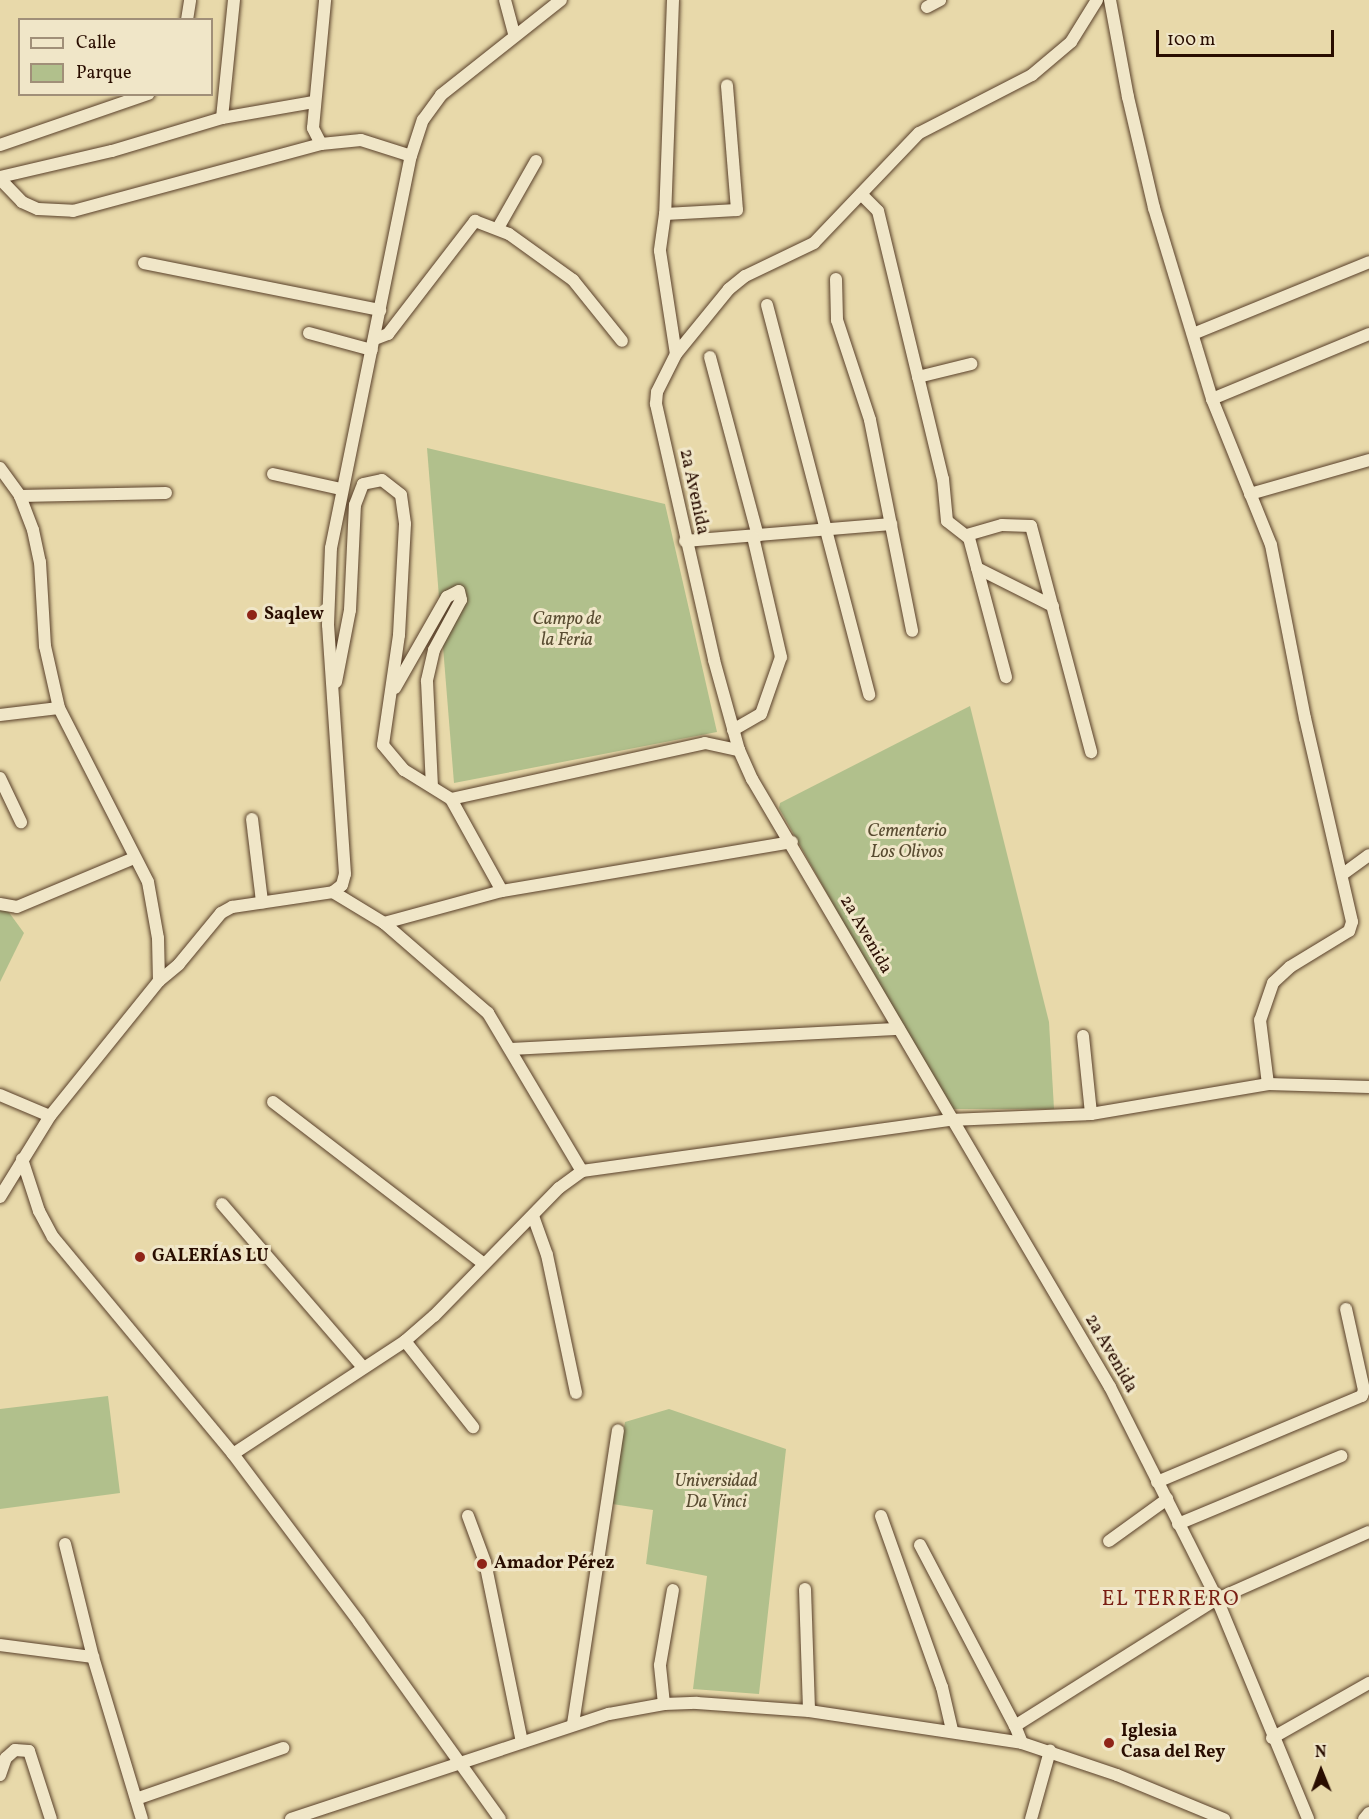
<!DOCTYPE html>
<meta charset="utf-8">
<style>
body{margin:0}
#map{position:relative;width:1369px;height:1819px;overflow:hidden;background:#e8d9aa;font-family:Vollkorn,serif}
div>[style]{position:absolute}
.green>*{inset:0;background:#b1c08c}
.roads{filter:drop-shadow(0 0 2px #59402a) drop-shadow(0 0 2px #59402a)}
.minor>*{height:12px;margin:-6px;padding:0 6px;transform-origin:6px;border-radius:6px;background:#f0e6c8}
.dots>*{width:16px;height:16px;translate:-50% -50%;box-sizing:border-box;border:3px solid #f0e6c8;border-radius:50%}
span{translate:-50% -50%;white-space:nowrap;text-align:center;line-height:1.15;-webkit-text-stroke:6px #f0e6c8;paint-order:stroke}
.street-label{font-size:18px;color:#290d00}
.poi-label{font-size:18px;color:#290d00;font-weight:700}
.left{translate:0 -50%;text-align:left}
.park-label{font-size:18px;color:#594c31;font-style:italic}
.quarter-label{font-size:21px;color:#7a1f14;letter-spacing:1.5px}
.legend{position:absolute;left:18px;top:18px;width:195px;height:78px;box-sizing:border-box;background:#f0e6c8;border:2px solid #a08f78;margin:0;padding:8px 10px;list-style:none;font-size:18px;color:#290d00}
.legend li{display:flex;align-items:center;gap:12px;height:30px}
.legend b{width:30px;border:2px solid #a08f78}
.north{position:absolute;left:1291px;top:1741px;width:60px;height:60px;-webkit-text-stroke:4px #f0e6c8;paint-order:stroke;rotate:359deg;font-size:16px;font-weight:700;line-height:24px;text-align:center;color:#290d00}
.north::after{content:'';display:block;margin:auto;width:21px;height:27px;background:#290d00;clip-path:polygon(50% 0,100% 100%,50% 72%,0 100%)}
.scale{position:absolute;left:1156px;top:30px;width:178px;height:27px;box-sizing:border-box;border:3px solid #290d00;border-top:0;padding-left:8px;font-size:18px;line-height:21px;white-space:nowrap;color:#290d00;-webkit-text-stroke:4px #f0e6c8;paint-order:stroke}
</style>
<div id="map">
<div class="green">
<div style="clip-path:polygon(427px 448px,665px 504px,717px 732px,454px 783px)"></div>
<div style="clip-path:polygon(970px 706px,1049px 1022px,1054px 1109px,948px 1109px,779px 808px,780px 803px)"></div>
<div style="clip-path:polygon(0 900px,24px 933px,0 982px)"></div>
<div style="clip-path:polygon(108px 1396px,120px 1493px,0 1509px,0 1409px)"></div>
<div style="clip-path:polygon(669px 1409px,786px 1449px,759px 1694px,693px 1689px,707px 1576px,646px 1564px,653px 1510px,612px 1504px,625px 1422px)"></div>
</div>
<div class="roads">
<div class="minor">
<div style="left:505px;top:0;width:35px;rotate:75deg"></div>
<div style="left:673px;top:0;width:214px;rotate:92.1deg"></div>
<div style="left:665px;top:214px;width:37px;rotate:98deg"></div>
<div style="left:660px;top:251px;width:104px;rotate:81.2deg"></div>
<div style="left:1097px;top:0;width:49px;rotate:121.8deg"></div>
<div style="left:1071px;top:42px;width:51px;rotate:139.8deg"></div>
<div style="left:1032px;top:75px;width:127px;rotate:152.8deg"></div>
<div style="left:919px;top:133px;width:152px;rotate:133.7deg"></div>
<div style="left:814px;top:243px;width:76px;rotate:154.4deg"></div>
<div style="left:745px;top:276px;width:21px;rotate:141deg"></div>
<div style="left:729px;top:289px;width:84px;rotate:129.2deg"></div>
<div style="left:676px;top:354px;width:42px;rotate:116.6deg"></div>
<div style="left:657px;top:392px;width:12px;rotate:95deg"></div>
<div style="left:656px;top:404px;width:262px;rotate:77.2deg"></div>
<div style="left:714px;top:660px;width:93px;rotate:74.5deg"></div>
<div style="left:739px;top:750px;width:32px;rotate:66deg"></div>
<div style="left:752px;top:779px;width:706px;rotate:59.51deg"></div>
<div style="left:1110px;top:1387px;width:237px;rotate:63.2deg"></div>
<div style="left:1217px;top:1599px;width:238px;rotate:67.5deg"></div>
<div style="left:1110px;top:0;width:99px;rotate:79.5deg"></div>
<div style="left:1128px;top:97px;width:114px;rotate:76.8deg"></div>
<div style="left:1154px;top:208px;width:200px;rotate:73.1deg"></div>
<div style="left:1212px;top:399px;width:157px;rotate:68deg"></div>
<div style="left:1271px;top:545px;width:176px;rotate:78.9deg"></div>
<div style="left:1305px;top:718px;width:209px;rotate:77deg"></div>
<div style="left:1352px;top:922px;width:9px;rotate:108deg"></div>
<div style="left:1349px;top:931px;width:69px;rotate:148.6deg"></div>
<div style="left:1290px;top:967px;width:23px;rotate:137deg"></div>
<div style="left:1273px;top:983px;width:39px;rotate:109deg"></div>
<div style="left:1260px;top:1020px;width:64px;rotate:82.9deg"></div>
<div style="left:927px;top:7px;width:15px;rotate:-28deg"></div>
<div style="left:187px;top:20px;width:20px;rotate:-81deg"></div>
<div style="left:222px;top:118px;width:119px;rotate:-84.2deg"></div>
<div style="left:321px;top:144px;width:18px;rotate:-117deg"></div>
<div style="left:313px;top:128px;width:129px;rotate:-84.6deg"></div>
<div style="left:0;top:145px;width:157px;rotate:-19deg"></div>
<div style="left:0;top:177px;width:115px;rotate:-13.1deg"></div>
<div style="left:112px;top:151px;width:115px;rotate:-16.7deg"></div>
<div style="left:222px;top:118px;width:93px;rotate:-9.9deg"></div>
<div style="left:0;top:179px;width:32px;rotate:46deg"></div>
<div style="left:22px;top:202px;width:17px;rotate:24deg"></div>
<div style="left:38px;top:209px;width:35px;rotate:3deg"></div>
<div style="left:73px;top:211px;width:257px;rotate:-15.1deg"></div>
<div style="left:321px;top:144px;width:40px;rotate:-5.7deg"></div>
<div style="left:361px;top:140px;width:52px;rotate:17.7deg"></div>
<div style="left:861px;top:194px;width:24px;rotate:45deg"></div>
<div style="left:878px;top:211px;width:276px;rotate:76.4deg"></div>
<div style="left:943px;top:479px;width:42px;rotate:84.6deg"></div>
<div style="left:947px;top:521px;width:28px;rotate:38deg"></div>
<div style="left:969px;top:538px;width:144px;rotate:75.1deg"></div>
<div style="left:665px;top:214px;width:72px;rotate:-3.2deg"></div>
<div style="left:737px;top:210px;width:125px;rotate:-94.6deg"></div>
<div style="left:498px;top:228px;width:77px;rotate:-60.4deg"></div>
<div style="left:144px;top:263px;width:241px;rotate:11.3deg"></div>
<div style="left:836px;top:279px;width:41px;rotate:88.6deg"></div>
<div style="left:837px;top:320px;width:105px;rotate:71.7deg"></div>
<div style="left:870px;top:420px;width:215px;rotate:78.7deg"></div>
<div style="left:767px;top:305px;width:403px;rotate:75.3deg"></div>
<div style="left:309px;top:333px;width:65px;rotate:15.1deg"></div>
<div style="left:1193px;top:334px;width:190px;rotate:-22.2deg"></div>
<div style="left:375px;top:339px;width:14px;rotate:-21deg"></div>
<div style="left:388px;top:334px;width:143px;rotate:-52.4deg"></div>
<div style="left:475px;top:221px;width:36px;rotate:21deg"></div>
<div style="left:509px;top:234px;width:79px;rotate:35.7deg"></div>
<div style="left:573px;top:280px;width:78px;rotate:51.2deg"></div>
<div style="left:710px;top:357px;width:185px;rotate:75deg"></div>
<div style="left:918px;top:377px;width:55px;rotate:-13.8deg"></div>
<div style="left:1212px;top:399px;width:170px;rotate:-22.5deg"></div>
<div style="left:0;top:468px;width:34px;rotate:54deg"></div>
<div style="left:20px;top:496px;width:36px;rotate:69deg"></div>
<div style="left:33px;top:530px;width:33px;rotate:78deg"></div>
<div style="left:40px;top:562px;width:84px;rotate:86.6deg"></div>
<div style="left:45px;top:646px;width:64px;rotate:77.3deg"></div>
<div style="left:59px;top:708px;width:195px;rotate:62.9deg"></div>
<div style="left:148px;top:882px;width:57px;rotate:79.9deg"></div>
<div style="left:158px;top:938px;width:43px;rotate:88.7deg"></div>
<div style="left:273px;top:474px;width:70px;rotate:12.4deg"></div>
<div style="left:1250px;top:494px;width:124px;rotate:-15.9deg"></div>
<div style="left:20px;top:496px;width:146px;rotate:-1.2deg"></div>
<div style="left:967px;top:535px;width:36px;rotate:-16deg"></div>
<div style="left:1002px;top:525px;width:29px;rotate:2deg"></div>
<div style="left:1031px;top:526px;width:234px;rotate:75.1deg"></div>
<div style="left:685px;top:541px;width:207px;rotate:-4.7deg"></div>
<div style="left:977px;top:568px;width:85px;rotate:26.6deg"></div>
<div style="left:336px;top:682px;width:73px;rotate:-79deg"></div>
<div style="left:350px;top:610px;width:105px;rotate:-87.3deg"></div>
<div style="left:355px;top:505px;width:22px;rotate:-69deg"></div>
<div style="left:363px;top:484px;width:19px;rotate:-12deg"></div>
<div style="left:382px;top:480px;width:24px;rotate:38deg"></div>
<div style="left:401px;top:495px;width:29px;rotate:82deg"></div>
<div style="left:405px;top:524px;width:111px;rotate:93.1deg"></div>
<div style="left:399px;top:635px;width:111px;rotate:98.3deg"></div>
<div style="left:383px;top:745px;width:33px;rotate:50deg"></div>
<div style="left:404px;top:770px;width:55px;rotate:31.7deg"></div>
<div style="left:451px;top:799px;width:105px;rotate:61deg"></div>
<div style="left:395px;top:688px;width:105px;rotate:-60.3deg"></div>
<div style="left:447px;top:597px;width:13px;rotate:-27deg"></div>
<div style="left:459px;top:591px;width:9px;rotate:77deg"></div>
<div style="left:461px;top:600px;width:57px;rotate:118.4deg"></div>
<div style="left:434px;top:650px;width:32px;rotate:103deg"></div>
<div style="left:427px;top:681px;width:105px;rotate:87.3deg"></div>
<div style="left:0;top:715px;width:59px;rotate:-6.8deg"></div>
<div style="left:733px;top:730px;width:32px;rotate:-30deg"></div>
<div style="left:761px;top:714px;width:60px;rotate:-70.7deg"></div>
<div style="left:781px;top:657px;width:123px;rotate:-103.1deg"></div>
<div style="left:0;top:778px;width:49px;rotate:64.5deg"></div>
<div style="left:451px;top:799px;width:260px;rotate:-12.4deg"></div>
<div style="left:705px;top:743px;width:35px;rotate:12deg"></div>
<div style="left:252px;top:819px;width:84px;rotate:83.1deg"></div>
<div style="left:1343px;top:874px;width:32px;rotate:-36deg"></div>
<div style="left:333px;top:892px;width:60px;rotate:31.3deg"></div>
<div style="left:384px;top:923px;width:138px;rotate:40.9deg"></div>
<div style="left:488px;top:1013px;width:184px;rotate:59.3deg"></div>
<div style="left:0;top:904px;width:17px;rotate:10deg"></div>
<div style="left:17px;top:907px;width:127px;rotate:-22.7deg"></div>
<div style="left:384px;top:923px;width:122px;rotate:-15.2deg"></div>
<div style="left:502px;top:891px;width:294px;rotate:-9.6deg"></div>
<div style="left:1083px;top:1036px;width:78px;rotate:84.1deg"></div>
<div style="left:512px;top:1049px;width:387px;rotate:-3deg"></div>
<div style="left:0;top:1095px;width:54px;rotate:22.8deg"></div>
<div style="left:273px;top:1102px;width:266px;rotate:37.5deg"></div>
<div style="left:22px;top:1159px;width:55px;rotate:71.9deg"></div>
<div style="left:39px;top:1211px;width:30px;rotate:62deg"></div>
<div style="left:53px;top:1237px;width:282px;rotate:50.3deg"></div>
<div style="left:233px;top:1454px;width:210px;rotate:53.1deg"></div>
<div style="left:359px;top:1622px;width:242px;rotate:54.4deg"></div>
<div style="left:0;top:1197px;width:95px;rotate:-58.3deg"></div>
<div style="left:50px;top:1116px;width:174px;rotate:-51.1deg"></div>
<div style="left:159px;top:981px;width:26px;rotate:-40deg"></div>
<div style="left:179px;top:964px;width:66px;rotate:-50.5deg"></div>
<div style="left:221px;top:913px;width:13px;rotate:-29deg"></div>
<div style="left:232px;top:907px;width:102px;rotate:-8.4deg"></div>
<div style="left:333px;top:892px;width:11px;rotate:-38deg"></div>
<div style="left:342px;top:885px;width:11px;rotate:-75deg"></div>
<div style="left:345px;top:874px;width:250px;rotate:-93.9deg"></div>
<div style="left:328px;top:625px;width:77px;rotate:-87.8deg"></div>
<div style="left:331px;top:548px;width:400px;rotate:-78.5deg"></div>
<div style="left:411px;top:156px;width:38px;rotate:-72deg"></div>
<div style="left:423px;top:120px;width:31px;rotate:-54deg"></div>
<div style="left:441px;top:95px;width:153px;rotate:-38.4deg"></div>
<div style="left:222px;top:1204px;width:214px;rotate:49.2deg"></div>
<div style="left:533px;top:1216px;width:41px;rotate:70.3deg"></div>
<div style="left:547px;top:1255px;width:141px;rotate:78.1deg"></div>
<div style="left:405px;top:1341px;width:110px;rotate:51.7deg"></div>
<div style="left:233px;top:1454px;width:206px;rotate:-33.3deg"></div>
<div style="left:405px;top:1341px;width:38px;rotate:-41deg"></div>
<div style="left:434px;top:1316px;width:179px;rotate:-45.7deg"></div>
<div style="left:559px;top:1188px;width:29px;rotate:-36deg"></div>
<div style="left:582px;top:1171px;width:372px;rotate:-7.9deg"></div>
<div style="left:950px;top:1120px;width:141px;rotate:-2.4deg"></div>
<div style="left:1091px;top:1114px;width:180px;rotate:-9.6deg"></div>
<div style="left:1268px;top:1084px;width:101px;rotate:1.7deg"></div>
<div style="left:1157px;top:1482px;width:222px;rotate:-22.8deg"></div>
<div style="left:1362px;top:1396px;width:6px;rotate:-72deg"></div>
<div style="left:1364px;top:1390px;width:83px;rotate:-102.5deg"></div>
<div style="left:468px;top:1516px;width:49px;rotate:69.7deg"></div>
<div style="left:485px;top:1562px;width:184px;rotate:78.4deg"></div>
<div style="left:881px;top:1516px;width:182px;rotate:70.4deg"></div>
<div style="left:942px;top:1687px;width:44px;rotate:76.9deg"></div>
<div style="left:1178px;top:1524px;width:177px;rotate:-22.6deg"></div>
<div style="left:1109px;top:1541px;width:72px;rotate:-35.9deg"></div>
<div style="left:65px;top:1544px;width:116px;rotate:76.1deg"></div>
<div style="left:93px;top:1657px;width:169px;rotate:73.2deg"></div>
<div style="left:920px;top:1545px;width:204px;rotate:62.3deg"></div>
<div style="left:805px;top:1589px;width:122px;rotate:88.1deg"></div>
<div style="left:0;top:1645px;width:94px;rotate:7.4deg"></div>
<div style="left:664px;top:1704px;width:39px;rotate:-96deg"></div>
<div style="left:660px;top:1665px;width:76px;rotate:-80.2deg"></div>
<div style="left:573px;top:1724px;width:297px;rotate:-81.3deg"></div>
<div style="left:1272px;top:1738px;width:112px;rotate:-29.6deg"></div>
<div style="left:1022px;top:1743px;width:18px;rotate:-112deg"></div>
<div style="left:1015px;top:1726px;width:239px;rotate:-32.2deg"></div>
<div style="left:1217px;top:1599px;width:166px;rotate:-23.8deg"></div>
<div style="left:0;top:1775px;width:18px;rotate:-71deg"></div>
<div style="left:6px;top:1758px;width:12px;rotate:-42deg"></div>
<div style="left:15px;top:1750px;width:14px;rotate:4deg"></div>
<div style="left:29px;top:1751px;width:71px;rotate:72.1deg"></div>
<div style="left:136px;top:1799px;width:156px;rotate:-19.1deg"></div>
<div style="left:291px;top:1819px;width:335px;rotate:-18.3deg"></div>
<div style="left:609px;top:1714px;width:56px;rotate:-10.3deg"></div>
<div style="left:664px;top:1704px;width:33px;rotate:-2deg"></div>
<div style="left:697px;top:1703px;width:112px;rotate:4.1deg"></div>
<div style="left:809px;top:1711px;width:215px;rotate:8.5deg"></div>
<div style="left:1022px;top:1743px;width:100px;rotate:18.6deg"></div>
<div style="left:1117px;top:1775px;width:116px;rotate:22.4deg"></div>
<div style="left:1031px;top:1819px;width:71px;rotate:-74.4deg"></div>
<div style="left:1364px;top:1819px;width:8px;rotate:-50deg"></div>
</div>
</div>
<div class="dots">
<div style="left:252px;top:615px;background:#8f2418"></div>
<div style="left:140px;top:1257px;background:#8f2418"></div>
<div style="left:482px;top:1564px;background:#8f2418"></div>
<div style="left:1109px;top:1743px;background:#8f2418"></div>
</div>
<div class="street-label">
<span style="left:693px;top:492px;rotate:78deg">2a Avenida</span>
<span style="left:865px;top:935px;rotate:60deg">2a Avenida</span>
<span style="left:1110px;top:1354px;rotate:60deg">2a Avenida</span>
</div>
<div class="poi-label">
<span class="left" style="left:264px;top:615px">Saqlew</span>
<span class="left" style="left:152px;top:1257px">GALERÍAS LU</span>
<span class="left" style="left:494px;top:1564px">Amador Pérez</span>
<span class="left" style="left:1121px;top:1743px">Iglesia<br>Casa del Rey</span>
</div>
<div class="park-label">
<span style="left:567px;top:631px">Campo de<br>la Feria</span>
<span style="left:907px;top:843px">Cementerio<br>Los Olivos</span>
<span style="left:716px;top:1493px">Universidad<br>Da Vinci</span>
</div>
<div class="quarter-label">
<span style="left:1171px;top:1600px">EL TERRERO</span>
</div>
<ul class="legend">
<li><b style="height:8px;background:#f0e6c8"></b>Calle</li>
<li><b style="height:16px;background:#b1c08c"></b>Parque</li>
</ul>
<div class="north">N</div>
<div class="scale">100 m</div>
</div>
